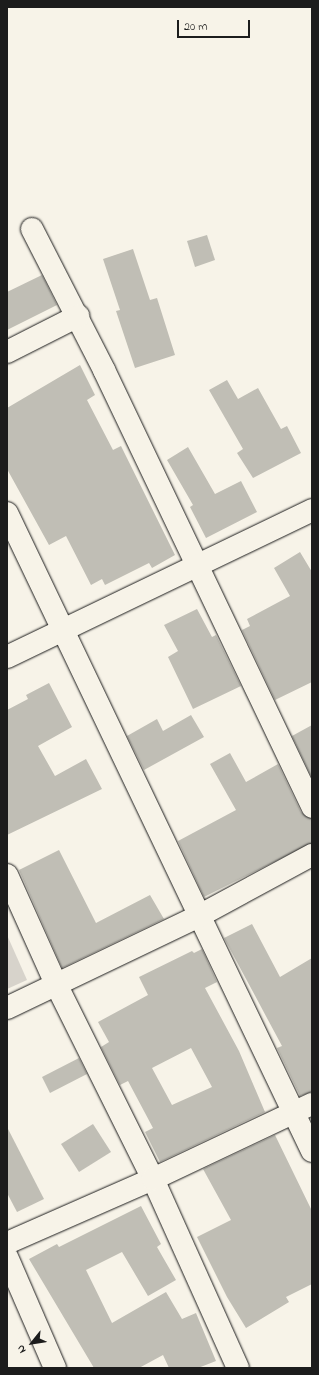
<!DOCTYPE html>
<style>
body{margin:0}
#map{position:relative;width:319px;height:1375px;overflow:hidden;background:#f7f3e8;font-family:"Indie Flower",sans-serif}
div>[style]{position:absolute}
.green>*{inset:0;background:#d7d3cb}
.building>*{inset:0;background:#c0beb5}
.roads{filter:drop-shadow(0 0 1px #1c1c1c) drop-shadow(0 0 1px #1c1c1c)}
.minor>*{height:22px;margin:-11px;padding:0 11px;transform-origin:11px;border-radius:11px;background:#f7f3e8}
.tertiary>*{height:22px;margin:-11px;padding:0 11px;transform-origin:11px;border-radius:11px;background:#f7f3e8}
span{translate:-50% -50%;white-space:nowrap;text-align:center;line-height:1.15;-webkit-text-stroke:4px #f7f3e8;paint-order:stroke}
.frame{position:absolute;inset:0;border:8px solid #1c1c1c;pointer-events:none}
.north{position:absolute;left:12px;top:1323px;width:40px;height:40px;-webkit-text-stroke:3px #f7f3e8;paint-order:stroke;rotate:240deg;font-size:11px;font-weight:700;line-height:16px;text-align:center;color:#1c1c1c}
.north::after{content:'';display:block;margin:auto;width:14px;height:18px;background:#1c1c1c;clip-path:polygon(50% 0,100% 100%,50% 72%,0 100%)}
.scale{position:absolute;left:177px;top:20px;width:73px;height:18px;box-sizing:border-box;border:2px solid #1c1c1c;border-top:0;padding-left:5px;font-size:12px;line-height:14px;white-space:nowrap;color:#1c1c1c;-webkit-text-stroke:3px #f7f3e8;paint-order:stroke}
</style>
<div id="map">
<div class="green">
<div style="clip-path:polygon(7px 935px,27px 980px,7px 989px)"></div>
</div>
<div class="building">
<div style="clip-path:polygon(207px 235px,215px 260px,195px 267px,187px 241px)"></div>
<div style="clip-path:polygon(133px 249px,150px 300px,157px 298px,175px 355px,135px 368px,116px 311px,120px 310px,103px 259px)"></div>
<div style="clip-path:polygon(42px 275px,57px 305px,7px 330px,7px 292px)"></div>
<div style="clip-path:polygon(80px 365px,95px 395px,87px 400px,113px 450px,121px 446px,175px 555px,152px 568px,149px 563px,105px 585px,102px 579px,91px 585px,66px 536px,49px 545px,7px 469px,7px 408px)"></div>
<div style="clip-path:polygon(227px 380px,238px 399px,258px 388px,281px 429px,287px 426px,301px 453px,253px 478px,237px 453px,243px 449px,209px 390px)"></div>
<div style="clip-path:polygon(188px 447px,215px 494px,241px 481px,257px 512px,206px 538px,190px 507px,193px 505px,167px 460px)"></div>
<div style="clip-path:polygon(300px 552px,312px 572px,312px 682px,275px 700px,242px 630px,250px 626px,247px 619px,290px 596px,274px 568px)"></div>
<div style="clip-path:polygon(197px 609px,212px 637px,216px 635px,241px 686px,193px 709px,168px 657px,178px 651px,164px 625px)"></div>
<div style="clip-path:polygon(49px 683px,72px 727px,38px 746px,55px 776px,86px 759px,102px 789px,7px 835px,7px 710px,28px 699px,26px 695px)"></div>
<div style="clip-path:polygon(191px 715px,204px 737px,144px 770px,127px 736px,157px 719px,163px 731px)"></div>
<div style="clip-path:polygon(312px 725px,312px 778px,292px 736px)"></div>
<div style="clip-path:polygon(230px 753px,246px 782px,278px 764px,301px 812px,312px 819px,312px 843px,204px 897px,178px 841px,236px 810px,210px 764px)"></div>
<div style="clip-path:polygon(59px 850px,96px 923px,150px 895px,164px 919px,62px 968px,19px 870px)"></div>
<div style="clip-path:polygon(252px 924px,280px 977px,312px 958px,312px 1092px,300px 1096px,277px 1048px,282px 1046px,224px 938px)"></div>
<div style="clip-path:polygon(evenodd,202px 949px,217px 982px,205px 988px,239px 1051px,265px 1112px,160px 1162px,145px 1132px,153px 1128px,128px 1081px,120px 1085px,101px 1047px,109px 1042px,98px 1022px,148px 995px,139px 977px,192px 951px,194px 953px,202px 949px,191px 1048px,212px 1087px,172px 1105px,152px 1068px,191px 1048px)"></div>
<div style="clip-path:polygon(79px 1058px,87px 1074px,50px 1093px,42px 1077px)"></div>
<div style="clip-path:polygon(93px 1124px,111px 1152px,79px 1172px,61px 1144px)"></div>
<div style="clip-path:polygon(7px 1127px,44px 1199px,17px 1212px,7px 1193px)"></div>
<div style="clip-path:polygon(275px 1135px,312px 1211px,312px 1284px,286px 1297px,289px 1302px,246px 1328px,227px 1297px,197px 1237px,231px 1220px,203px 1169px)"></div>
<div style="clip-path:polygon(141px 1206px,161px 1244px,157px 1247px,176px 1280px,148px 1296px,122px 1252px,86px 1270px,112px 1323px,166px 1292px,182px 1319px,196px 1313px,216px 1361px,198px 1368px,169px 1368px,163px 1355px,139px 1368px,94px 1368px,29px 1259px,57px 1244px,59px 1247px)"></div>
</div>
<div class="roads">
<div class="minor">
<div style="left:32px;top:229px;width:158px;rotate:62.9deg"></div>
<div style="left:104px;top:370px;width:484px;rotate:64.5deg"></div>
<div style="left:7px;top:352px;width:80px;rotate:-26.9deg"></div>
<div style="left:7px;top:513px;width:707px;rotate:64.45deg"></div>
<div style="left:7px;top:875px;width:122px;rotate:65.8deg"></div>
<div style="left:57px;top:986px;width:216px;rotate:63.6deg"></div>
<div style="left:153px;top:1179px;width:207px;rotate:65.8deg"></div>
<div style="left:7px;top:1008px;width:213px;rotate:-25.6deg"></div>
<div style="left:199px;top:916px;width:128px;rotate:-28.4deg"></div>
<div style="left:7px;top:1243px;width:159px;rotate:-23.7deg"></div>
<div style="left:153px;top:1179px;width:176px;rotate:-25.3deg"></div>
<div style="left:7px;top:1257px;width:121px;rotate:66.6deg"></div>
</div>
<div class="tertiary">
<div style="left:7px;top:657px;width:339px;rotate:-25.7deg"></div>
</div>
</div>
<div class="frame"></div>
<div class="north">N</div>
<div class="scale">20 m</div>
</div>
